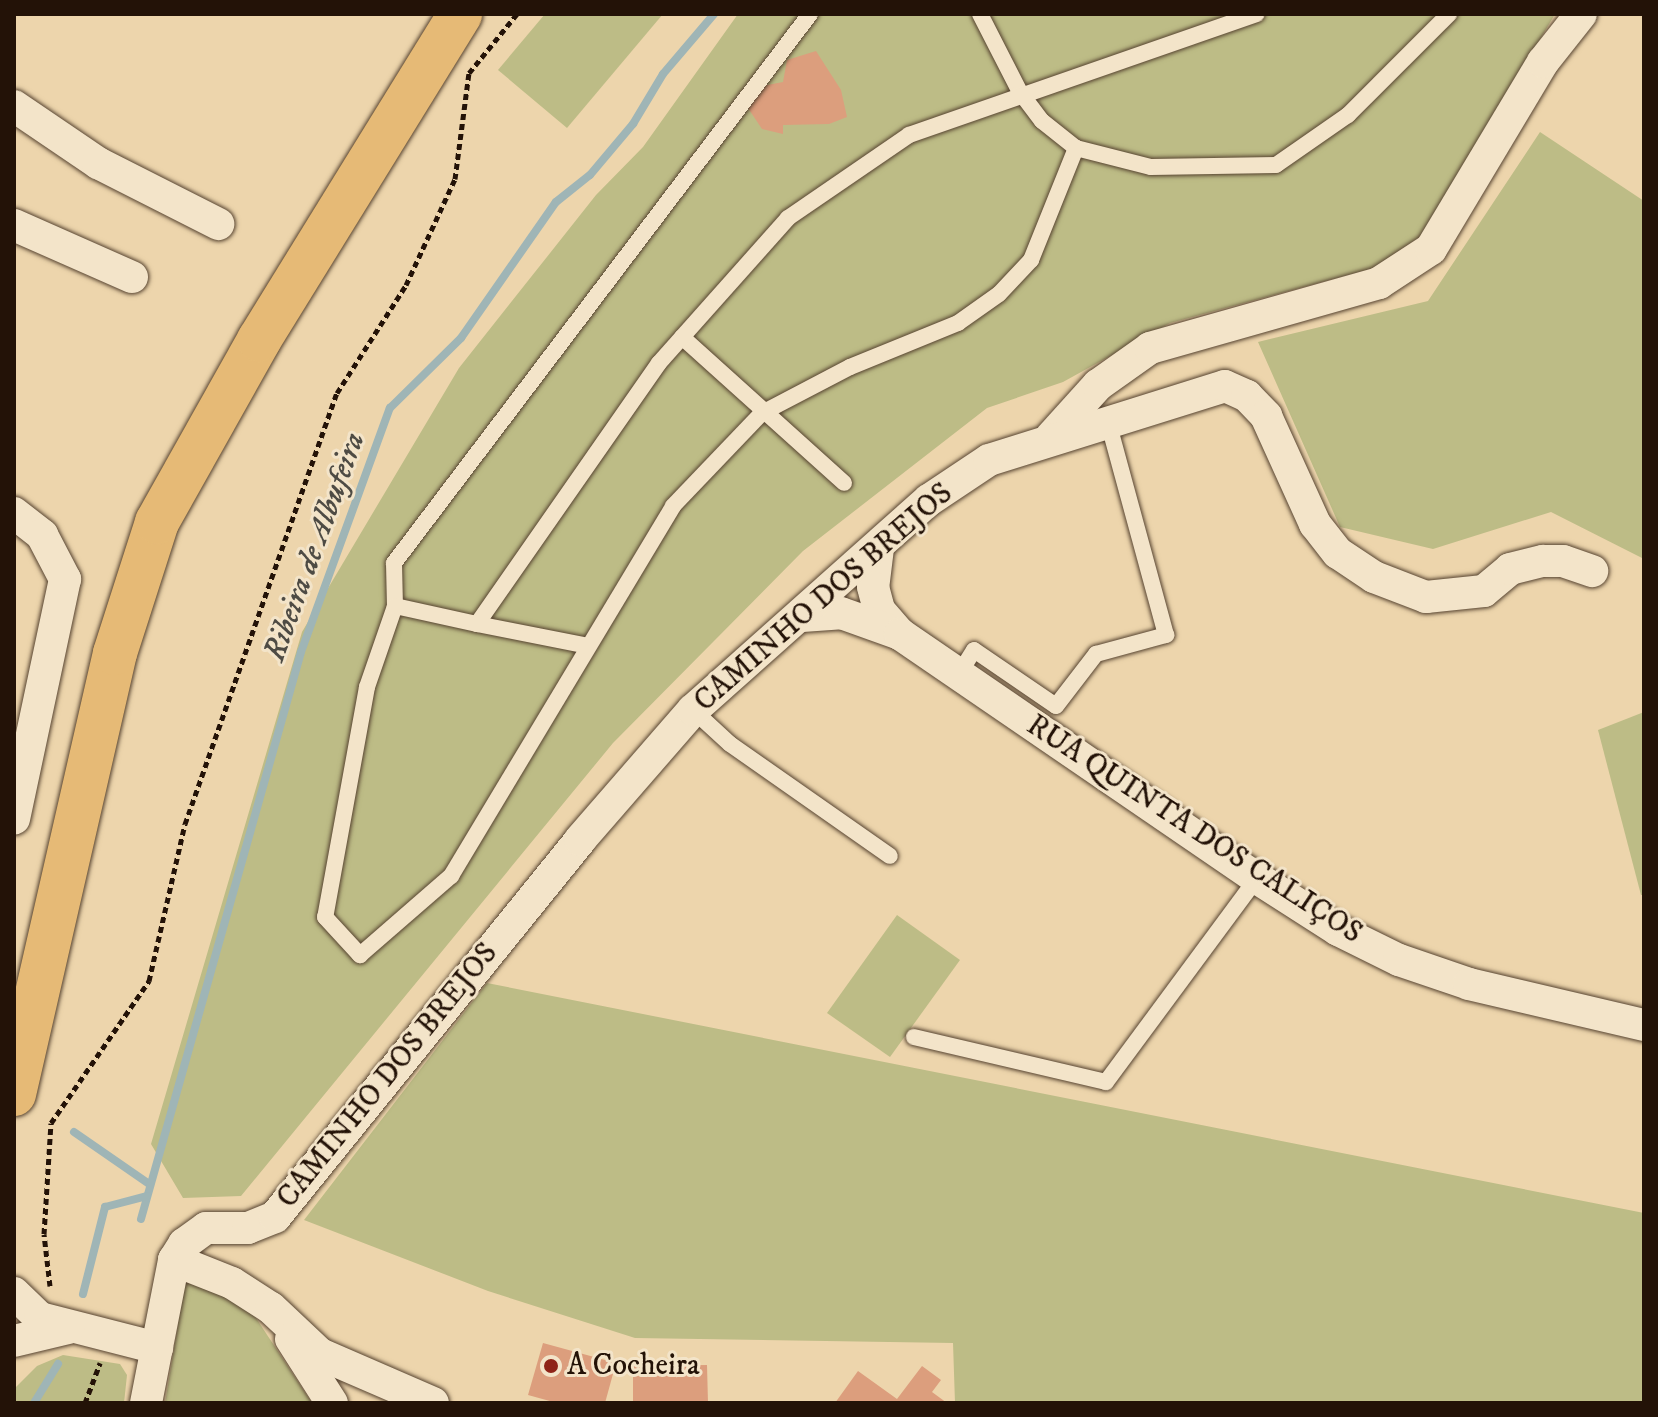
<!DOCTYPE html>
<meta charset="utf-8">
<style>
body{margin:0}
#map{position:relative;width:1658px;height:1417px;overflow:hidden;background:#edd5ac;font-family:"IM FELL DW Pica",serif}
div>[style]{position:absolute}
.green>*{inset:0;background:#bdbc86}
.stream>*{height:8px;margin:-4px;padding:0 4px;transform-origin:4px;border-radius:4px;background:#9fb5b6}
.building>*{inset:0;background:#dc9e7d}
.path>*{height:5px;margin-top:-2.5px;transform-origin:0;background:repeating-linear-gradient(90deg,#231207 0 6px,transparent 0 10px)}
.roads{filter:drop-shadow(0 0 2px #564330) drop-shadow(0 0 2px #564330)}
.lane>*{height:16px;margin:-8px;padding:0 8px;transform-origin:8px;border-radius:8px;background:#f3e4c9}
.street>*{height:32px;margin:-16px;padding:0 16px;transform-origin:16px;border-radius:16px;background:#f3e4c9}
.primary>*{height:44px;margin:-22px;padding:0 22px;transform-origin:22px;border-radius:22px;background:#e6ba76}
.dots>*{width:22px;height:22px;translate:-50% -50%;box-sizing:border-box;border:4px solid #f3e4c9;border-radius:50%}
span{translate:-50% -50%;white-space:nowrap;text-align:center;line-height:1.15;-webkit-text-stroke:6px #f3e4c9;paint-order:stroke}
.street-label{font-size:30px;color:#231207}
.poi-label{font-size:30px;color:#231207}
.left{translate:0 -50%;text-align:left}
.water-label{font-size:32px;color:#4e4b44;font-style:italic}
.frame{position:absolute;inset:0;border:16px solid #231207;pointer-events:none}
</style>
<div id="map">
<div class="green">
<div style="clip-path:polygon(545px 14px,663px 14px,567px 128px,498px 70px)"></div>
<div style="clip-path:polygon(738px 14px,1555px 14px,1425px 233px,1374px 268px,1170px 323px,1063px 382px,987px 408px,803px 551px,613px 743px,241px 1196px,183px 1198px,151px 1144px,302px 632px,459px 368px,596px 195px,643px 147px)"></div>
<div style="clip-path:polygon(1540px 132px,1644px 201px,1644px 559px,1551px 512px,1433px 549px,1340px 527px,1258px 342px,1428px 301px)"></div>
<div style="clip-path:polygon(1644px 712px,1644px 895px,1641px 895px,1598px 730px)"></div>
<div style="clip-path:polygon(897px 915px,960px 960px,890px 1057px,827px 1013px)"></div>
<div style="clip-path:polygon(487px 983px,1644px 1213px,1644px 1403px,955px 1403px,953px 1343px,635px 1338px,488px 1291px,304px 1220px)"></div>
<div style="clip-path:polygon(185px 1282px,246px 1303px,312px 1403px,165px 1403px)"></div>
<div style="clip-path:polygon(63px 1355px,120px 1364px,127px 1375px,124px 1403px,14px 1403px,14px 1389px,37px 1366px)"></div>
</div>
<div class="stream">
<div style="left:74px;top:1132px;width:91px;rotate:34.7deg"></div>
<div style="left:141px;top:1219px;width:589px;rotate:-74.24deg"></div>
<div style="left:301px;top:652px;width:260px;rotate:-70deg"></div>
<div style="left:390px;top:408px;width:100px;rotate:-44.6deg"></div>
<div style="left:461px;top:338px;width:166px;rotate:-55.1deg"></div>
<div style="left:556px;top:202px;width:43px;rotate:-38.5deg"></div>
<div style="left:590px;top:175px;width:67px;rotate:-49.9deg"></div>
<div style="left:633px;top:124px;width:58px;rotate:-59deg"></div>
<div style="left:663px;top:74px;width:79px;rotate:-49.6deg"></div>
<div style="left:83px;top:1294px;width:90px;rotate:-75.8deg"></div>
<div style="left:105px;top:1207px;width:43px;rotate:-14.7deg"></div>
<div style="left:34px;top:1403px;width:46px;rotate:-58.4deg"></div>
</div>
<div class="building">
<div style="clip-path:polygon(816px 51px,841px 90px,847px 117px,829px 124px,783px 125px,783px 134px,762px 129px,748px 108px,756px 87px,783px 82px,787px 60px)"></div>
<div style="clip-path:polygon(543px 1343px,616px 1363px,605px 1403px,557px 1403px,528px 1395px)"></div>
<div style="clip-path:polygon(707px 1365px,708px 1403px,633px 1403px,633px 1366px)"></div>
<div style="clip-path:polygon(922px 1366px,941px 1380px,932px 1392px,947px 1403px,835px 1403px,858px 1371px,897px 1399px)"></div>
</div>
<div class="path">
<div style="left:50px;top:1286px;width:52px;rotate:-96.6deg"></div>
<div style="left:44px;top:1234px;width:111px;rotate:-86.4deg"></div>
<div style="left:51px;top:1123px;width:173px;rotate:-55.4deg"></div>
<div style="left:149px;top:981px;width:161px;rotate:-77.1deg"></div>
<div style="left:185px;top:824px;width:457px;rotate:-70.6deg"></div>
<div style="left:337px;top:393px;width:128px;rotate:-57.4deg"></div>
<div style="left:406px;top:285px;width:117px;rotate:-65.2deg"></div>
<div style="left:455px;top:179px;width:107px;rotate:-82.5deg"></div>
<div style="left:469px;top:73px;width:76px;rotate:-50.9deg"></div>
<div style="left:85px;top:1403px;width:43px;rotate:-69.4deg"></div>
</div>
<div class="roads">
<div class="lane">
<div style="left:810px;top:14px;width:689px;rotate:127.15deg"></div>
<div style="left:394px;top:563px;width:43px;rotate:88.7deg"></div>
<div style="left:395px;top:606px;width:86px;rotate:109.1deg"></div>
<div style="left:367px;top:687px;width:234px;rotate:100.3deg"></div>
<div style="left:325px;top:917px;width:52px;rotate:47.4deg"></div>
<div style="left:360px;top:955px;width:121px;rotate:-41deg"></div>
<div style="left:451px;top:876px;width:431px;rotate:-59deg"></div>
<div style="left:673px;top:506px;width:129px;rotate:-46.3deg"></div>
<div style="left:762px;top:413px;width:99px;rotate:-27.6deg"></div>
<div style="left:850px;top:367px;width:117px;rotate:-22.2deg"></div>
<div style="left:958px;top:323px;width:50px;rotate:-35.3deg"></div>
<div style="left:999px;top:294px;width:47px;rotate:-46.7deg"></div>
<div style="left:1031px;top:260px;width:121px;rotate:-68.1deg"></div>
<div style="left:980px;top:14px;width:88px;rotate:62.9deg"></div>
<div style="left:1020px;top:92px;width:36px;rotate:53deg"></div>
<div style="left:1042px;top:121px;width:43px;rotate:38.5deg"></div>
<div style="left:1076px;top:148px;width:77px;rotate:14.2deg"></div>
<div style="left:1151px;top:167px;width:125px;rotate:-0.9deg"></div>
<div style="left:1276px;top:165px;width:88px;rotate:-34.8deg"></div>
<div style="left:1348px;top:115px;width:143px;rotate:-45deg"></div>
<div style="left:682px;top:337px;width:218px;rotate:42deg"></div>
<div style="left:395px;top:606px;width:84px;rotate:12.4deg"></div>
<div style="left:477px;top:624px;width:318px;rotate:-55.1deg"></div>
<div style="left:659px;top:363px;width:194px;rotate:-48.3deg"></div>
<div style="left:788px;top:218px;width:147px;rotate:-34.4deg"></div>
<div style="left:909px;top:135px;width:368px;rotate:-19.2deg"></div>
<div style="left:477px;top:624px;width:113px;rotate:11.2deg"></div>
<div style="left:959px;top:674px;width:28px;rotate:-58deg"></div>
<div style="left:974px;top:650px;width:99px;rotate:34.3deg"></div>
<div style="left:1056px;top:706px;width:66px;rotate:-52.4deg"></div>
<div style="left:1096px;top:654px;width:73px;rotate:-15.2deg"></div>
<div style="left:1166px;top:635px;width:222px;rotate:-105.2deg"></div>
<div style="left:693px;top:710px;width:50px;rotate:42.6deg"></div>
<div style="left:730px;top:744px;width:195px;rotate:35deg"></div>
<div style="left:914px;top:1037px;width:197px;rotate:13.2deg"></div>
<div style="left:1106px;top:1082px;width:254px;rotate:-53.5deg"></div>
</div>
<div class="street">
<div style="left:14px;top:106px;width:102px;rotate:34.2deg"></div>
<div style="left:98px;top:163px;width:135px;rotate:26.9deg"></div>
<div style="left:14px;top:225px;width:129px;rotate:23.8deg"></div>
<div style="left:1051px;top:437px;width:70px;rotate:-47.9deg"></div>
<div style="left:1098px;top:385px;width:64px;rotate:-35.4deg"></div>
<div style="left:1150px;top:348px;width:238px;rotate:-15.8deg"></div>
<div style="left:1379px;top:283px;width:62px;rotate:-33.2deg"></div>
<div style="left:1431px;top:249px;width:218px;rotate:-59.1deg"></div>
<div style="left:1543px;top:62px;width:61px;rotate:-51.6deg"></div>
<div style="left:14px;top:513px;width:36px;rotate:38deg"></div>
<div style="left:42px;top:535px;width:50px;rotate:62.4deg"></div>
<div style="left:65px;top:579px;width:245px;rotate:102deg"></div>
<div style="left:878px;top:548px;width:39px;rotate:97deg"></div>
<div style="left:873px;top:587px;width:24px;rotate:75deg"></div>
<div style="left:879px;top:610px;width:32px;rotate:49deg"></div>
<div style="left:802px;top:616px;width:39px;rotate:-4deg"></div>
<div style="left:841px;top:613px;width:63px;rotate:19.6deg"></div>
<div style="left:900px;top:634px;width:432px;rotate:34.4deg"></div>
<div style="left:1257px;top:878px;width:96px;rotate:32.7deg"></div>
<div style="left:1338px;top:930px;width:68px;rotate:26.2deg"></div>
<div style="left:1399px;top:960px;width:74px;rotate:18.9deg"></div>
<div style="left:1469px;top:984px;width:180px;rotate:13.2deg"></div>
<div style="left:174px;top:1260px;width:62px;rotate:21.6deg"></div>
<div style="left:232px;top:1283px;width:46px;rotate:32.7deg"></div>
<div style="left:271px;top:1308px;width:67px;rotate:43.2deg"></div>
<div style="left:320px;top:1354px;width:123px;rotate:23.4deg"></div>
<div style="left:14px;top:1293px;width:36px;rotate:44deg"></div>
<div style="left:40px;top:1318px;width:121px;rotate:14.4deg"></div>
<div style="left:291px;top:1339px;width:76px;rotate:57.4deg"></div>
<div style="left:14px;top:1341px;width:56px;rotate:-13.5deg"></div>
<div style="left:146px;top:1403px;width:146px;rotate:-78.9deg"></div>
<div style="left:174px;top:1260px;width:19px;rotate:-58deg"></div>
<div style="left:184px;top:1244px;width:27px;rotate:-36deg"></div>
<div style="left:206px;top:1228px;width:42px"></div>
<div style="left:248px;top:1228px;width:29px;rotate:-22deg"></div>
<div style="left:275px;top:1217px;width:485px;rotate:-51deg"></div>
<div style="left:580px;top:840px;width:172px;rotate:-49deg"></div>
<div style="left:693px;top:710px;width:316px;rotate:-41.7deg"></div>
<div style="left:929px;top:500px;width:72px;rotate:-33.7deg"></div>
<div style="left:989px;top:460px;width:247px;rotate:-17.4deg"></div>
<div style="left:1225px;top:386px;width:24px;rotate:24deg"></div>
<div style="left:1247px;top:396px;width:28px;rotate:46deg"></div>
<div style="left:1266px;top:416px;width:119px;rotate:65.6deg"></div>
<div style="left:1315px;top:524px;width:37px;rotate:52deg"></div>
<div style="left:1338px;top:553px;width:43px;rotate:33.7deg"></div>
<div style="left:1374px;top:577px;width:56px;rotate:21deg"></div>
<div style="left:1426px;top:597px;width:58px;rotate:-5.9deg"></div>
<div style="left:1484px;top:591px;width:34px;rotate:-40deg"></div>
<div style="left:1510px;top:569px;width:34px;rotate:-14deg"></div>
<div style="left:1543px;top:561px;width:20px"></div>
<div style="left:1563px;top:561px;width:31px;rotate:19deg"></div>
</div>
<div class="primary">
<div style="left:14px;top:1094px;width:452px;rotate:-77.1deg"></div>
<div style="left:115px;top:653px;width:138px;rotate:-72.2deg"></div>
<div style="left:157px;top:522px;width:209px;rotate:-60.7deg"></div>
<div style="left:259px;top:340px;width:383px;rotate:-58.3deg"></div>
</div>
</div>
<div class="dots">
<div style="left:551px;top:1366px;background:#8f2418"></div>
</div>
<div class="street-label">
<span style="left:824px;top:598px;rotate:-41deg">CAMINHO DOS BREJOS</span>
<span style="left:1194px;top:830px;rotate:33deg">RUA QUINTA DOS CALIÇOS</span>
<span style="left:388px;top:1076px;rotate:-51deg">CAMINHO DOS BREJOS</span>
</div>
<div class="poi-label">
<span class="left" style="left:567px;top:1366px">A Cocheira</span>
</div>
<div class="water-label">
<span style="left:315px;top:547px;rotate:-70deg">Ribeira de Albufeira</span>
</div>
<div class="frame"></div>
</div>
